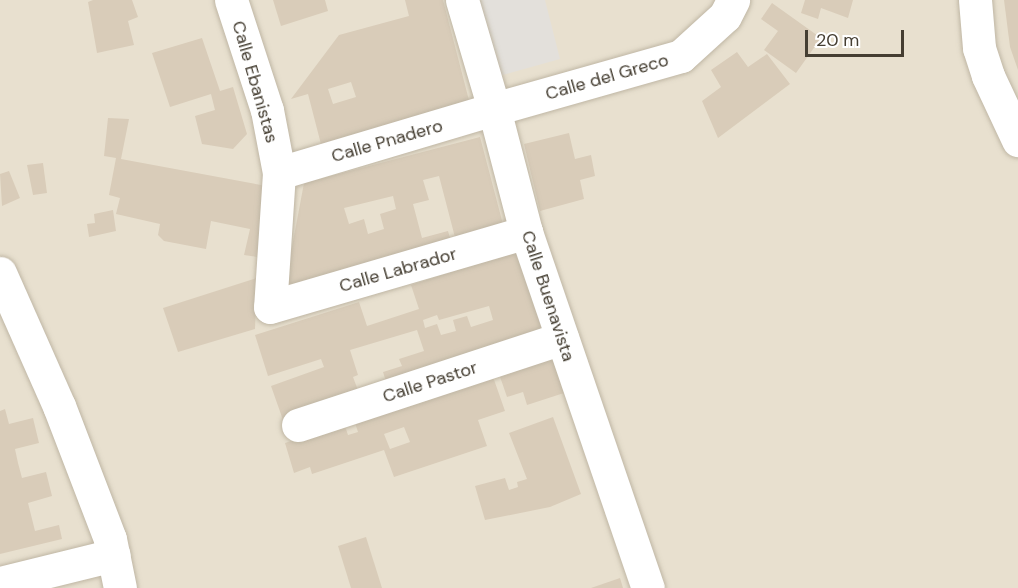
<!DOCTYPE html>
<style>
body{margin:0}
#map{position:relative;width:1018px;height:588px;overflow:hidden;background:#f3eee2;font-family:"DM Sans",sans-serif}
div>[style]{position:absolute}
.residential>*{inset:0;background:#e8e0cf}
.parking>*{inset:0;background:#e3e0db}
.building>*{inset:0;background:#d9ccb9}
.roads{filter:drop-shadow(0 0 2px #bfb6a4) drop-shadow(0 0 2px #bfb6a4)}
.minor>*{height:33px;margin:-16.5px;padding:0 16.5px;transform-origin:16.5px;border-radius:16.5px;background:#fff}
.tertiary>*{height:33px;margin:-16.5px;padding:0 16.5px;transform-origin:16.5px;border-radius:16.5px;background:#fff}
span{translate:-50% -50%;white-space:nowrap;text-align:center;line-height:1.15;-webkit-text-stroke:4.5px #fff;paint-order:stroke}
.street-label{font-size:18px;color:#453e32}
.scale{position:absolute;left:805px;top:30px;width:99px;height:27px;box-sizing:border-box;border:3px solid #453e32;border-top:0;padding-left:8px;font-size:18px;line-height:21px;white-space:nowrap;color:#453e32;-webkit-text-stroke:4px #fff;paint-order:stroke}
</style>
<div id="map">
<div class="residential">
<div style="clip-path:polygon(0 0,1018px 0,1018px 588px,0 588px)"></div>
</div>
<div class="parking">
<div style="clip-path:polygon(462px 0,545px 0,560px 59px,485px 80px)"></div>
</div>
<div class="building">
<div style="clip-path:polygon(93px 0,132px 0,138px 17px,128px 21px,134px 45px,97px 53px,88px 2px)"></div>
<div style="clip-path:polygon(273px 0,325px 0,328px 11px,281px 26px)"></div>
<div style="clip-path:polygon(evenodd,405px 0,443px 0,472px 112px,323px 152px,308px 94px,291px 99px,339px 35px,409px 16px,405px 0,351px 82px,356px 97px,333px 104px,328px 89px,351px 82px)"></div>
<div style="clip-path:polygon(805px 0,853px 0,848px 18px,821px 8px,818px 19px,801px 13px)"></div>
<div style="clip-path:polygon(1004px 0,1018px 0,1018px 70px,1010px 47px)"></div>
<div style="clip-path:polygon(772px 3px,821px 38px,796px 73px,764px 50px,778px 31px,761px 19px)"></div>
<div style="clip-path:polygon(202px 38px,220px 91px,233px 87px,247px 134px,233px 149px,202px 144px,195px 116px,215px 110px,211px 94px,170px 107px,152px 53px)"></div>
<div style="clip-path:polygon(737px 52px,748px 67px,767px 54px,790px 84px,718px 138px,702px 101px,721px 87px,711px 70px)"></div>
<div style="clip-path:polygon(108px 118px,129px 119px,121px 159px,272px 187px,257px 257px,244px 255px,250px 229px,211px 221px,206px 249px,164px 241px,158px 235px,160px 224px,116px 214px,120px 198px,109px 195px,116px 158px,104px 156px)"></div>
<div style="clip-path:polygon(569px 133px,575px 159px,591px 155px,595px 176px,580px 180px,584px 199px,540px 211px,524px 144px)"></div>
<div style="clip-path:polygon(evenodd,480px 137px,505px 232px,457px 245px,439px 176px,423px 180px,429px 200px,413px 204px,422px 238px,448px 231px,452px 245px,289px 291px,285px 284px,304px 183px,480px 137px,393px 196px,396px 209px,380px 214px,384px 229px,368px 234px,364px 219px,349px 224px,344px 208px,393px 196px)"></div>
<div style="clip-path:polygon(43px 163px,47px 193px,33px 195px,27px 165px)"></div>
<div style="clip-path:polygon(9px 171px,20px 198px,2px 206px,0 174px)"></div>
<div style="clip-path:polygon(113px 210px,116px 231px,89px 237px,87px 224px,95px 223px,94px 214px)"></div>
<div style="clip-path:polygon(evenodd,516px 251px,545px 333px,387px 385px,383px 372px,402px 366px,399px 359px,424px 351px,417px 330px,350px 350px,358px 375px,353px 377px,359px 393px,283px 420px,271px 386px,324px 367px,321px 359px,268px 376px,255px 335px,359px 302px,367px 326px,419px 309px,411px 285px,516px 251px,489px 306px,493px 320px,471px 327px,467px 316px,453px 320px,456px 331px,441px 335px,437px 324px,425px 328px,423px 320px,437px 315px,439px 320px,489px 306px)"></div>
<div style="clip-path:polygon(257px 278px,255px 329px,178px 352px,163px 308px)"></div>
<div style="clip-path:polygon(551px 354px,564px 393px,527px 405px,523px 392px,507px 397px,498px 371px)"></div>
<div style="clip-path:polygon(evenodd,492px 374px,505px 411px,478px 420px,487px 446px,394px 477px,384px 450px,312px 474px,310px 467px,294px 473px,285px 443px,344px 423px,348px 435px,358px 432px,354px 420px,492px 374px,404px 427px,410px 442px,390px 449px,384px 434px,404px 427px)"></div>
<div style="clip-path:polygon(5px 409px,9px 424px,33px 418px,39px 443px,15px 449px,18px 463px,22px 478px,46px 472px,52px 496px,28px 503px,35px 531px,59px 525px,62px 539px,0 554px,0 411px)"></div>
<div style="clip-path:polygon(553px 417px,581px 494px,550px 507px,485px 520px,475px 486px,505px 478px,509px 490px,518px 487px,517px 482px,527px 479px,509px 433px)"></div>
<div style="clip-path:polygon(366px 537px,382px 588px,351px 588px,338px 546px)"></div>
<div style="clip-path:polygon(620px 578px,623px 588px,591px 588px)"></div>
</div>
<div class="roads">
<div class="minor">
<div style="left:231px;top:0;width:116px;rotate:71.9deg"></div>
<div style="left:267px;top:110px;width:64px;rotate:79.2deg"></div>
<div style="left:279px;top:173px;width:134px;rotate:93.8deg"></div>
<div style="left:270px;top:307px;width:267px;rotate:-16.3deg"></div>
<div style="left:975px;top:0;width:48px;rotate:85.2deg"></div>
<div style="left:979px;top:48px;width:29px;rotate:72deg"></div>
<div style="left:988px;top:76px;width:71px;rotate:64.9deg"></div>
<div style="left:279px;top:173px;width:224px;rotate:-16.6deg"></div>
<div style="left:0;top:273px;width:145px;rotate:66.1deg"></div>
<div style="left:59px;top:406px;width:142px;rotate:69deg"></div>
<div style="left:110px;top:539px;width:50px;rotate:78.5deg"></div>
<div style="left:298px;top:425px;width:278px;rotate:-18.2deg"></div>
<div style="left:0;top:583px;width:117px;rotate:-13.8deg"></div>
</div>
<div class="tertiary">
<div style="left:462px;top:0;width:114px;rotate:73.6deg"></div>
<div style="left:494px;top:109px;width:127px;rotate:75.4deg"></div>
<div style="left:526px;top:232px;width:376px;rotate:71.1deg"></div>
<div style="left:494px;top:109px;width:194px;rotate:-15.8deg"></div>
<div style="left:681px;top:56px;width:59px;rotate:-42.3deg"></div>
<div style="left:725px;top:16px;width:18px;rotate:-63deg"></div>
</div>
</div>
<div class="street-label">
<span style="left:607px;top:77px;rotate:-16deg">Calle del Greco</span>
<span style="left:255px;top:82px;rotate:74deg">Calle Ebanistas</span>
<span style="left:387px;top:141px;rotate:-16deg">Calle Pnadero</span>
<span style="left:398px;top:270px;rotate:-16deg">Calle Labrador</span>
<span style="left:548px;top:296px;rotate:72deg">Calle Buenavista</span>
<span style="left:430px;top:382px;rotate:-18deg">Calle Pastor</span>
</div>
<div class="scale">20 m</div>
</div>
